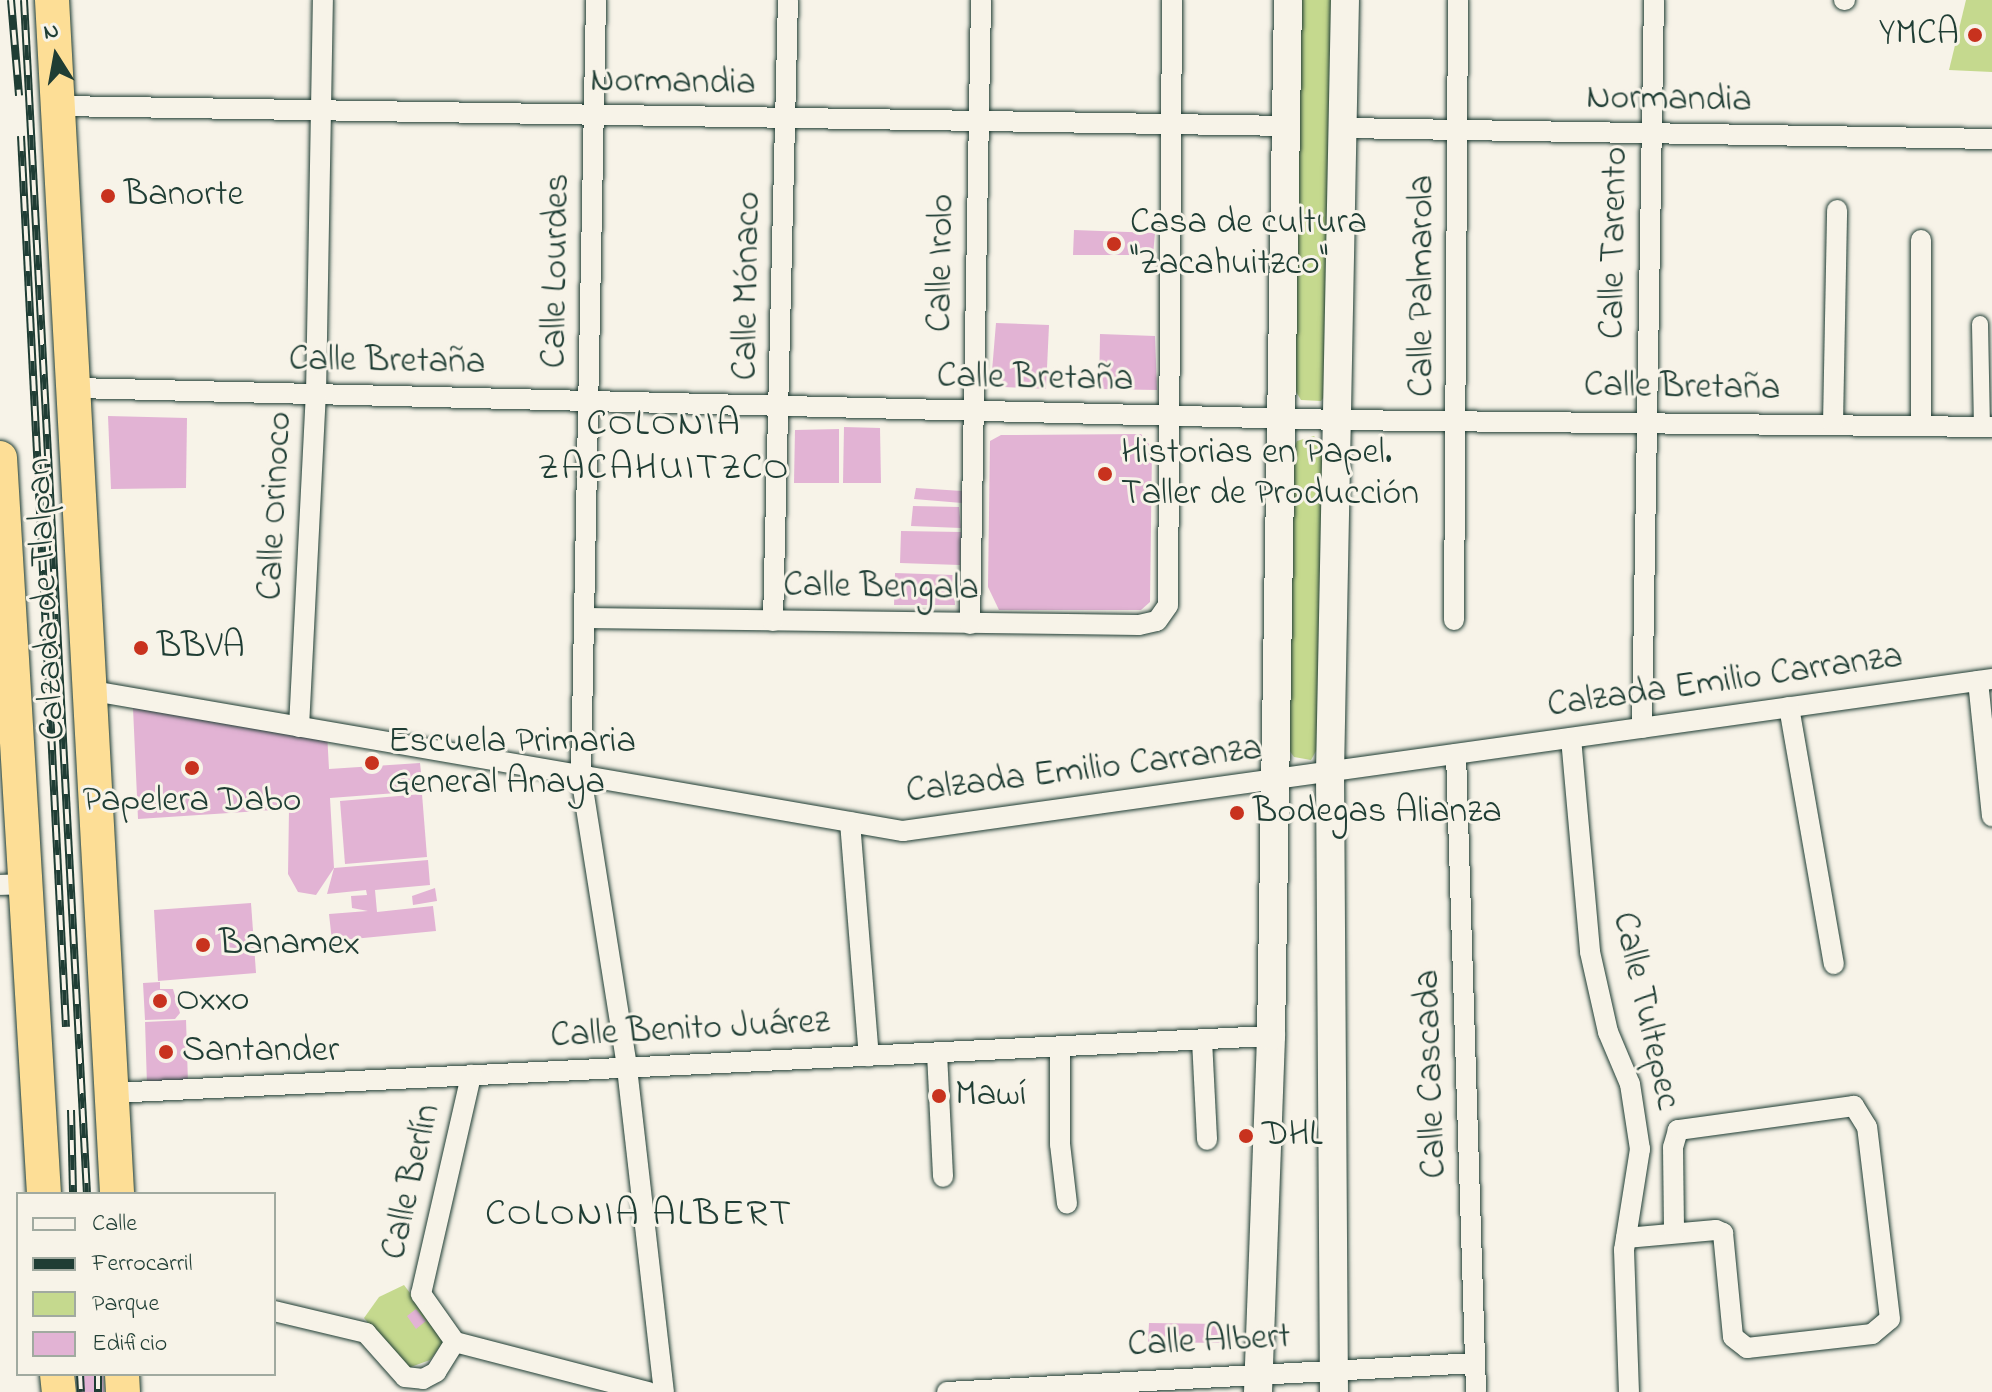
<!DOCTYPE html>
<meta charset="utf-8">
<style>
body{margin:0}
#map{position:relative;width:1992px;height:1392px;overflow:hidden;background:#f7f3e8;font-family:"Indie Flower",sans-serif}
div>[style]{position:absolute}
.green>*{inset:0;background:#c5d98e}
.building>*{inset:0;background:#e2b3d4}
.roads{filter:drop-shadow(0 0 2px #1f3d34) drop-shadow(0 0 2px #1f3d34)}
.pedestrian>*{height:16px;margin:-8px;padding:0 8px;transform-origin:8px;border-radius:8px;background:#f7f3e8}
.minor>*{height:20px;margin:-10px;padding:0 10px;transform-origin:10px;border-radius:10px;background:#f7f3e8}
.secondary>*{height:28px;margin:-14px;padding:0 14px;transform-origin:14px;border-radius:14px;background:#f7f3e8}
.trunk>*{height:34px;margin:-17px;padding:0 17px;transform-origin:17px;border-radius:17px;background:#fdde96}
.rail>*{height:8px;margin-top:-4px;transform-origin:0;background:repeating-linear-gradient(90deg,#f7f3e8 0 15px,#1f3d34 0 30px);box-sizing:border-box;border-block:2px solid #1f3d34}
.dots>*{width:22px;height:22px;translate:-50% -50%;box-sizing:border-box;border:4px solid #f7f3e8;border-radius:50%}
span{translate:-50% -50%;white-space:nowrap;text-align:center;line-height:1.15;-webkit-text-stroke:6px #f7f3e8;paint-order:stroke}
.poi-label{font-size:36px;color:#1f3d34}
.right{translate:-100% -50%;text-align:right}
.left{translate:0 -50%;text-align:left}
.street-label{font-size:36px;color:#1f3d34}
.neighbourhood-label{font-size:38px;color:#1f3d34;letter-spacing:2px}
.legend{position:absolute;left:16px;top:1192px;width:260px;height:184px;box-sizing:border-box;background:#f7f3e8;border:2px solid #a1aaa0;margin:0;padding:10px 14px;list-style:none;font-size:24px;color:#1f3d34}
.legend li{display:flex;align-items:center;gap:16px;height:40px}
.legend b{width:40px;border:2px solid #a1aaa0}
.north{position:absolute;left:16px;top:16px;width:80px;height:80px;-webkit-text-stroke:6px #f7f3e8;paint-order:stroke;rotate:349deg;font-size:22px;font-weight:700;line-height:32px;text-align:center;color:#1f3d34}
.north::after{content:'';display:block;margin:auto;width:28px;height:36px;background:#1f3d34;clip-path:polygon(50% 0,100% 100%,50% 72%,0 100%)}
</style>
<div id="map">
<div class="green">
<div style="clip-path:polygon(1300px 0,1334px 0,1328px 392px,1321px 401px,1301px 400px,1295px 390px)"></div>
<div style="clip-path:polygon(1966px 0,1992px 0,1992px 72px,1949px 70px)"></div>
<div style="clip-path:polygon(1314px 436px,1326px 451px,1321px 742px,1311px 760px,1294px 757px,1289px 750px,1291px 455px,1297px 441px)"></div>
<div style="clip-path:polygon(404px 1285px,445px 1340px,430px 1360px,408px 1368px,364px 1318px,379px 1297px)"></div>
</div>
<div class="building">
<div style="clip-path:polygon(1074px 230px,1155px 233px,1153px 255px,1073px 255px)"></div>
<div style="clip-path:polygon(996px 323px,1049px 325px,1046px 389px,1004px 387px,992px 371px)"></div>
<div style="clip-path:polygon(1100px 334px,1155px 336px,1157px 390px,1099px 389px)"></div>
<div style="clip-path:polygon(108px 416px,187px 418px,186px 488px,111px 489px)"></div>
<div style="clip-path:polygon(844px 427px,880px 428px,881px 483px,843px 483px)"></div>
<div style="clip-path:polygon(839px 429px,839px 483px,794px 483px,795px 430px)"></div>
<div style="clip-path:polygon(1141px 434px,1152px 448px,1150px 602px,1141px 610px,999px 610px,988px 587px,990px 441px,1001px 435px)"></div>
<div style="clip-path:polygon(916px 488px,962px 491px,962px 503px,914px 499px)"></div>
<div style="clip-path:polygon(913px 506px,959px 507px,961px 528px,911px 526px)"></div>
<div style="clip-path:polygon(901px 531px,961px 532px,960px 565px,900px 563px)"></div>
<div style="clip-path:polygon(895px 573px,953px 575px,955px 605px,894px 605px)"></div>
<div style="clip-path:polygon(133px 708px,327px 732px,329px 769px,420px 763px,423px 791px,330px 798px,334px 868px,316px 895px,298px 892px,288px 874px,289px 809px,138px 819px)"></div>
<div style="clip-path:polygon(422px 794px,427px 857px,345px 864px,340px 801px)"></div>
<div style="clip-path:polygon(428px 860px,430px 885px,375px 890px,377px 912px,433px 906px,436px 931px,332px 941px,329px 914px,368px 911px,352px 908px,351px 896px,367px 895px,366px 890px,327px 894px,334px 868px)"></div>
<div style="clip-path:polygon(435px 888px,437px 901px,413px 905px,412px 896px)"></div>
<div style="clip-path:polygon(251px 903px,256px 973px,158px 981px,154px 910px)"></div>
<div style="clip-path:polygon(160px 982px,160px 989px,173px 989px,180px 1013px,175px 1019px,145px 1020px,143px 983px)"></div>
<div style="clip-path:polygon(186px 1020px,188px 1083px,147px 1085px,145px 1022px)"></div>
<div style="clip-path:polygon(416px 1309px,426px 1321px,416px 1329px,407px 1316px)"></div>
<div style="clip-path:polygon(1149px 1323px,1222px 1324px,1221px 1343px,1148px 1342px)"></div>
<div style="clip-path:polygon(76px 1374px,103px 1374px,104px 1392px,77px 1392px)"></div>
</div>
<div class="roads">
<div class="pedestrian">
<div style="left:1980px;top:324px;width:103px;rotate:88.9deg"></div>
</div>
<div class="minor">
<div style="left:596px;top:0;width:776px;rotate:91.11deg"></div>
<div style="left:581px;top:776px;width:296px;rotate:81deg"></div>
<div style="left:627px;top:1068px;width:326px;rotate:83.5deg"></div>
<div style="left:1844px;top:0;width:1px"></div>
<div style="left:58px;top:106px;width:1229px;rotate:0.93deg"></div>
<div style="left:1344px;top:128px;width:648px;rotate:0.97deg"></div>
<div style="left:1921px;top:240px;width:186px;rotate:90deg"></div>
<div style="left:76px;top:388px;width:1260px;rotate:1.45deg"></div>
<div style="left:1336px;top:420px;width:656px;rotate:0.61deg"></div>
<div style="left:1833px;top:424px;width:214px;rotate:-88.9deg"></div>
<div style="left:585px;top:618px;width:554px;rotate:0.72deg"></div>
<div style="left:1139px;top:625px;width:18px;rotate:-13deg"></div>
<div style="left:1157px;top:621px;width:19px;rotate:-55deg"></div>
<div style="left:1168px;top:605px;width:605px;rotate:-89.62deg"></div>
<div style="left:1454px;top:620px;width:620px;rotate:-89.63deg"></div>
<div style="left:773px;top:621px;width:621px;rotate:-88.62deg"></div>
<div style="left:970px;top:624px;width:624px;rotate:-88.99deg"></div>
<div style="left:1978px;top:681px;width:136px;rotate:84.1deg"></div>
<div style="left:93px;top:691px;width:822px;rotate:9.81deg"></div>
<div style="left:903px;top:831px;width:1100px;rotate:-7.95deg"></div>
<div style="left:1789px;top:707px;width:261px;rotate:80.1deg"></div>
<div style="left:299px;top:727px;width:332px;rotate:-87.1deg"></div>
<div style="left:316px;top:395px;width:395px;rotate:-89deg"></div>
<div style="left:1642px;top:728px;width:728px;rotate:-89.06deg"></div>
<div style="left:1571px;top:738px;width:215px;rotate:84.9deg"></div>
<div style="left:1590px;top:952px;width:82px;rotate:77.3deg"></div>
<div style="left:1608px;top:1032px;width:56px;rotate:67.1deg"></div>
<div style="left:1630px;top:1084px;width:66px;rotate:81.3deg"></div>
<div style="left:1640px;top:1149px;width:102px;rotate:99deg"></div>
<div style="left:1624px;top:1250px;width:142px;rotate:88deg"></div>
<div style="left:1456px;top:754px;width:638px;rotate:88.2deg"></div>
<div style="left:850px;top:822px;width:235px;rotate:85.4deg"></div>
<div style="left:0;top:885px;width:26px;rotate:-2deg"></div>
<div style="left:1202px;top:1040px;width:100px;rotate:87.1deg"></div>
<div style="left:1060px;top:1047px;width:97px;rotate:90deg"></div>
<div style="left:1060px;top:1144px;width:60px;rotate:83.3deg"></div>
<div style="left:937px;top:1053px;width:124px;rotate:87.2deg"></div>
<div style="left:112px;top:1093px;width:1160px;rotate:-2.82deg"></div>
<div style="left:1626px;top:1238px;width:90px;rotate:-5.1deg"></div>
<div style="left:1716px;top:1230px;width:8px;rotate:23deg"></div>
<div style="left:1723px;top:1233px;width:104px;rotate:84.5deg"></div>
<div style="left:1733px;top:1337px;width:18px;rotate:38deg"></div>
<div style="left:1747px;top:1348px;width:126px;rotate:-6.4deg"></div>
<div style="left:1872px;top:1334px;width:23px;rotate:-40deg"></div>
<div style="left:1890px;top:1319px;width:193px;rotate:-96.8deg"></div>
<div style="left:1867px;top:1127px;width:25px;rotate:-122deg"></div>
<div style="left:1854px;top:1106px;width:178px;rotate:172.2deg"></div>
<div style="left:1678px;top:1130px;width:18px;rotate:106deg"></div>
<div style="left:1673px;top:1147px;width:86px;rotate:89.3deg"></div>
<div style="left:274px;top:1311px;width:95px;rotate:13.4deg"></div>
<div style="left:366px;top:1333px;width:59px;rotate:48.4deg"></div>
<div style="left:405px;top:1377px;width:18px;rotate:6deg"></div>
<div style="left:423px;top:1379px;width:15px;rotate:-28deg"></div>
<div style="left:436px;top:1372px;width:36px;rotate:-58deg"></div>
<div style="left:455px;top:1342px;width:200px;rotate:14.5deg"></div>
<div style="left:455px;top:1342px;width:59px;rotate:-125.3deg"></div>
<div style="left:421px;top:1294px;width:225px;rotate:-77.1deg"></div>
<div style="left:947px;top:1392px;width:529px;rotate:-3.14deg"></div>
</div>
<div class="secondary">
<div style="left:1258px;top:1392px;width:356px;rotate:-87.9deg"></div>
<div style="left:1271px;top:1036px;width:1036px;rotate:-89.06deg"></div>
<div style="left:1334px;top:1392px;width:619px;rotate:-90.37deg"></div>
<div style="left:1330px;top:773px;width:773px;rotate:-88.89deg"></div>
</div>
<div class="trunk">
<div style="left:52px;top:0;width:1196px;rotate:86.88deg"></div>
<div style="left:0;top:458px;width:737px;rotate:86.58deg"></div>
<div style="left:57px;top:1374px;width:18px;rotate:84deg"></div>
<div style="left:122px;top:1374px;width:18px;rotate:87deg"></div>
</div>
</div>
<div class="rail">
<div style="left:11px;top:0;width:96px;rotate:85.2deg"></div>
<div style="left:24px;top:0;width:1196px;rotate:86.98deg"></div>
<div style="left:21px;top:136px;width:892px;rotate:87.11deg"></div>
<div style="left:71px;top:1110px;width:84px;rotate:88.6deg"></div>
<div style="left:80px;top:1374px;width:18px;rotate:87deg"></div>
<div style="left:98px;top:1374px;width:18px;rotate:90deg"></div>
</div>
<div class="dots">
<div style="left:1975px;top:35px;background:#c8321e"></div>
<div style="left:108px;top:196px;background:#c8321e"></div>
<div style="left:1114px;top:244px;background:#c8321e"></div>
<div style="left:1105px;top:474px;background:#c8321e"></div>
<div style="left:141px;top:648px;background:#c8321e"></div>
<div style="left:372px;top:763px;background:#c8321e"></div>
<div style="left:192px;top:768px;background:#c8321e"></div>
<div style="left:1237px;top:813px;background:#c8321e"></div>
<div style="left:203px;top:945px;background:#c8321e"></div>
<div style="left:160px;top:1001px;background:#c8321e"></div>
<div style="left:166px;top:1052px;background:#c8321e"></div>
<div style="left:939px;top:1096px;background:#c8321e"></div>
<div style="left:1246px;top:1136px;background:#c8321e"></div>
</div>
<div class="poi-label">
<span class="right" style="left:1959px;top:35px">YMCA</span>
<span class="left" style="left:124px;top:196px">Banorte</span>
<span class="left" style="left:1130px;top:244px">Casa de cultura<br>"Zacahuitzco"</span>
<span class="left" style="left:1121px;top:474px">Historias en Papel.<br>Taller de Producción</span>
<span class="left" style="left:157px;top:648px">BBVA</span>
<span class="left" style="left:388px;top:763px">Escuela Primaria<br>General Anaya</span>
<span style="left:192px;top:802px">Papelera Dabo</span>
<span class="left" style="left:1253px;top:813px">Bodegas Alianza</span>
<span class="left" style="left:219px;top:945px">Banamex</span>
<span class="left" style="left:176px;top:1001px">Oxxo</span>
<span class="left" style="left:182px;top:1052px">Santander</span>
<span class="left" style="left:955px;top:1096px">Mawí</span>
<span class="left" style="left:1262px;top:1136px">DHL</span>
</div>
<div class="street-label">
<span style="left:673px;top:83px;rotate:1deg">Normandia</span>
<span style="left:1669px;top:100px;rotate:1deg">Normandia</span>
<span style="left:1615px;top:243px;rotate:-89deg">Calle Tarento</span>
<span style="left:942px;top:263px;rotate:-89deg">Calle Irolo</span>
<span style="left:557px;top:271px;rotate:-89deg">Calle Lourdes</span>
<span style="left:748px;top:286px;rotate:-89deg">Calle Mónaco</span>
<span style="left:1423px;top:286px;rotate:-90deg">Calle Palmarola</span>
<span style="left:387px;top:362px;rotate:1deg">Calle Bretaña</span>
<span style="left:1035px;top:379px;rotate:1deg">Calle Bretaña</span>
<span style="left:1682px;top:388px;rotate:1deg">Calle Bretaña</span>
<span style="left:276px;top:506px;rotate:-87deg">Calle Orinoco</span>
<span style="left:881px;top:588px;rotate:1deg">Calle Bengala</span>
<span style="left:47px;top:599px;rotate:-93deg">Calzada de Tlalpan</span>
<span style="left:1725px;top:682px;rotate:-8deg">Calzada Emilio Carranza</span>
<span style="left:1084px;top:771px;rotate:-7deg">Calzada Emilio Carranza</span>
<span style="left:1645px;top:1011px;rotate:77deg">Calle Tultepec</span>
<span style="left:690px;top:1030px;rotate:-3deg">Calle Benito Juárez</span>
<span style="left:1432px;top:1074px;rotate:-92deg">Calle Cascada</span>
<span style="left:412px;top:1182px;rotate:-77deg">Calle Berlín</span>
<span style="left:1209px;top:1342px;rotate:-3deg">Calle Albert</span>
</div>
<div class="neighbourhood-label">
<span style="left:664px;top:448px">COLONIA<br>ZACAHUITZCO</span>
<span style="left:639px;top:1216px">COLONIA ALBERT</span>
</div>
<ul class="legend">
<li><b style="height:10px;background:#f7f3e8"></b>Calle</li>
<li><b style="height:10px;background:#1f3d34"></b>Ferrocarril</li>
<li><b style="height:22px;background:#c5d98e"></b>Parque</li>
<li><b style="height:22px;background:#e2b3d4"></b>Edificio</li>
</ul>
<div class="north">N</div>
</div>
